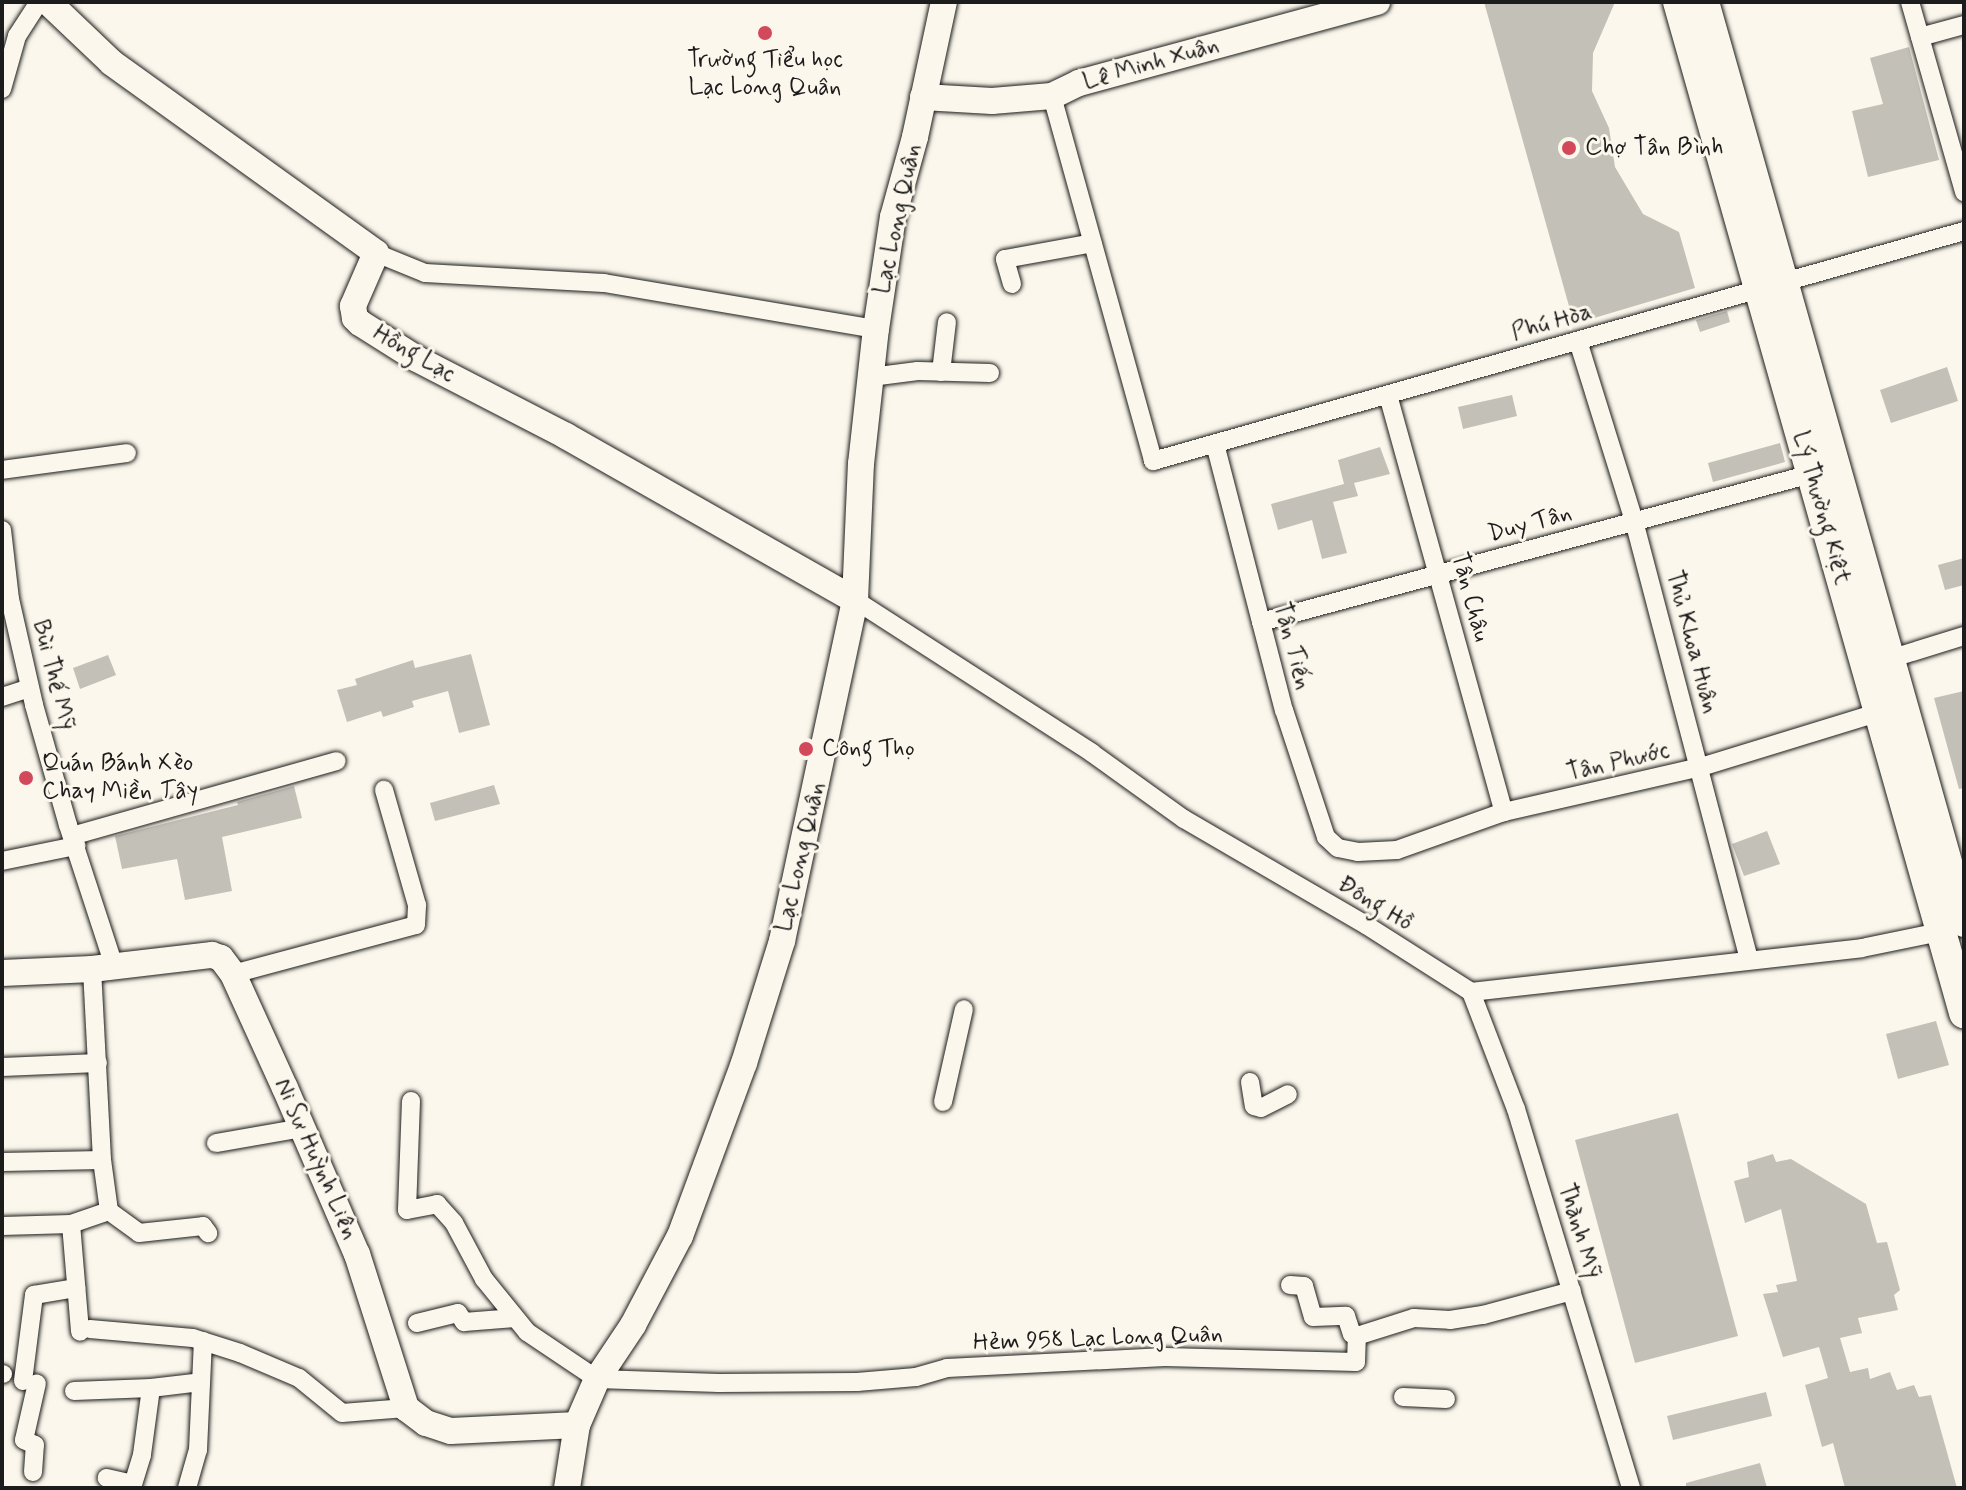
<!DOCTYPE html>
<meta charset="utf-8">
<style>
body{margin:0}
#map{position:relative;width:1966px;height:1490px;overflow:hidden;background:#fbf7ec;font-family:Mynerve,sans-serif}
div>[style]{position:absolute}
.building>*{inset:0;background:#c3c0b8}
.roads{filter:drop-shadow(0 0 2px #1c1c1c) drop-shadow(0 0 2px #1c1c1c)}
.street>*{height:18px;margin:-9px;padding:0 9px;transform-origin:9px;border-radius:9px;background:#fbf7ec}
.secondary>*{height:26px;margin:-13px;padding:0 13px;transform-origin:13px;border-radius:13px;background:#fbf7ec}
.primary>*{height:30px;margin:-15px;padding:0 15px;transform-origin:15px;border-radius:15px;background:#fbf7ec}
.dots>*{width:22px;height:22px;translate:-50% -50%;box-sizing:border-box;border:4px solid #fbf7ec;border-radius:50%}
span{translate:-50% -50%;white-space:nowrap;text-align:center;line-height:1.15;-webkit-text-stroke:6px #fbf7ec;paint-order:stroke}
.poi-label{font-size:24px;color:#1c1c1c}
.left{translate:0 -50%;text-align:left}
.street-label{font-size:24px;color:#1c1c1c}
.frame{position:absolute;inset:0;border:4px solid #1c1c1c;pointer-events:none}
</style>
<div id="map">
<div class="building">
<div style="clip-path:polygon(1484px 2px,1615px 2px,1593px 53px,1592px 91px,1609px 128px,1615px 167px,1643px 214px,1679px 232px,1695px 288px,1574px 324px)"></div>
<div style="clip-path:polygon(1909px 47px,1939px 160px,1868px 177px,1852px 111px,1883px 104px,1870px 58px)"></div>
<div style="clip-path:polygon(1727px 311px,1730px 322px,1700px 332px,1696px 320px)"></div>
<div style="clip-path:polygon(1947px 367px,1958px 401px,1891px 423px,1880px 390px)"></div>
<div style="clip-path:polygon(1512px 395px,1517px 416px,1463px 429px,1458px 407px)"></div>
<div style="clip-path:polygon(1780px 443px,1785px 462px,1713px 482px,1708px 463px)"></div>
<div style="clip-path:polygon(1380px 447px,1390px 474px,1354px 483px,1358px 496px,1333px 502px,1347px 553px,1322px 559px,1312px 520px,1278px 530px,1271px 504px,1344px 484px,1338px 460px)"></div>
<div style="clip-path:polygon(1964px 558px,1964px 585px,1945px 590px,1938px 565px)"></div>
<div style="clip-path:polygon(471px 654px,490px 725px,459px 733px,448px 691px,412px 701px,414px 707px,383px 717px,381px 711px,347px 722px,337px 690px,357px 685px,355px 679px,413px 660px,415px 668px)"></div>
<div style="clip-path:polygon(108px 655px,116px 675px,80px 689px,73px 668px)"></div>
<div style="clip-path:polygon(1964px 691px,1964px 788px,1959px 789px,1934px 698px)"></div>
<div style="clip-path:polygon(494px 785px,500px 804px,435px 821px,430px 803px)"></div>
<div style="clip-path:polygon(294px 786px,302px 818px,222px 837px,232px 891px,185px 900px,177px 859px,122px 869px,115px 836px,238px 805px,237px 802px)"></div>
<div style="clip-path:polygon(1767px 831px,1780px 864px,1744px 876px,1732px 844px)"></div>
<div style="clip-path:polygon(1936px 1021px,1949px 1065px,1898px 1079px,1886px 1034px)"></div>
<div style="clip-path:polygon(1678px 1113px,1738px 1336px,1635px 1363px,1575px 1140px)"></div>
<div style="clip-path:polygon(1773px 1154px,1776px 1162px,1791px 1159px,1866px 1204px,1877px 1243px,1887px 1242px,1900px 1290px,1894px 1295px,1898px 1310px,1858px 1318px,1862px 1333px,1840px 1338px,1850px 1372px,1868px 1368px,1870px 1379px,1890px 1372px,1897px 1390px,1914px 1385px,1919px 1397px,1931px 1395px,1957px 1488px,1845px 1488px,1833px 1443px,1822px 1447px,1805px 1385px,1828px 1378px,1819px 1347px,1783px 1357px,1763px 1294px,1778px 1292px,1776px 1285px,1797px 1281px,1781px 1209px,1745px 1223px,1734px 1181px,1749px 1177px,1747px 1162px)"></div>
<div style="clip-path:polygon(1766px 1392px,1772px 1416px,1673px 1440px,1667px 1416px)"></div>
<div style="clip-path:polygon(1760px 1463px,1767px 1488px,1686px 1488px,1686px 1483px)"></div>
</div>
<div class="roads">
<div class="street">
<div style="left:1910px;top:2px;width:198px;rotate:74.1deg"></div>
<div style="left:1920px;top:37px;width:46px;rotate:-15.3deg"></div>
<div style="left:2px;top:89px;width:55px;rotate:-74.2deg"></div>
<div style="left:17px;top:36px;width:40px;rotate:-57.1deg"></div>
<div style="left:1052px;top:96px;width:379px;rotate:74.5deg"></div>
<div style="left:1153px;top:461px;width:843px;rotate:-15.83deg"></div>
<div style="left:376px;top:253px;width:53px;rotate:22.2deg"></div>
<div style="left:425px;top:273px;width:179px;rotate:3.2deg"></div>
<div style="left:604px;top:283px;width:276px;rotate:9.6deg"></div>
<div style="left:1012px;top:284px;width:26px;rotate:-106deg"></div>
<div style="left:1005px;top:259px;width:89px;rotate:-10.3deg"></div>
<div style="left:1578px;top:341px;width:189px;rotate:72.7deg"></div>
<div style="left:1634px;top:521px;width:453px;rotate:75.3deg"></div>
<div style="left:941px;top:372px;width:50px;rotate:-83.2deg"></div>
<div style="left:871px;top:377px;width:47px;rotate:-7.3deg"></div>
<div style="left:918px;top:371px;width:72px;rotate:1.6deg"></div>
<div style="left:1388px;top:395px;width:433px;rotate:74.5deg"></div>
<div style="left:1215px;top:444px;width:275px;rotate:75.5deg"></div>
<div style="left:1284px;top:710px;width:134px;rotate:71.7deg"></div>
<div style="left:1326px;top:837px;width:16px;rotate:43deg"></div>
<div style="left:1338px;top:848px;width:20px;rotate:11deg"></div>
<div style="left:1358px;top:852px;width:39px;rotate:-3deg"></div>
<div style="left:1397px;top:850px;width:114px;rotate:-19.6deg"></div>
<div style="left:1504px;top:812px;width:202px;rotate:-12.9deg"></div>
<div style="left:1701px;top:767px;width:194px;rotate:-17.1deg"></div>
<div style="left:2px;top:470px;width:126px;rotate:-7.7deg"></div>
<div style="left:2px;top:530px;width:69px;rotate:83.4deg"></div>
<div style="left:10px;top:599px;width:109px;rotate:77.2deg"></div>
<div style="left:34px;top:705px;width:125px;rotate:74.2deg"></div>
<div style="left:68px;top:825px;width:148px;rotate:71.9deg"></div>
<div style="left:855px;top:600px;width:282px;rotate:32.8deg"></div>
<div style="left:1092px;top:753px;width:113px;rotate:35.7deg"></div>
<div style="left:1184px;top:819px;width:211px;rotate:30.2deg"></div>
<div style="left:1366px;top:925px;width:125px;rotate:32.5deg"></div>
<div style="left:1471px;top:992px;width:393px;rotate:-6.4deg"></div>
<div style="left:1862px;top:948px;width:90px;rotate:-11.6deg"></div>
<div style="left:1261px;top:622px;width:570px;rotate:-15.06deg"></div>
<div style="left:1883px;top:661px;width:85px;rotate:-17.2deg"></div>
<div style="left:2px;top:697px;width:29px;rotate:-18deg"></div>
<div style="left:72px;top:836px;width:275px;rotate:-15.8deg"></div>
<div style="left:2px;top:861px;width:76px;rotate:-11.5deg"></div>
<div style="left:233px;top:974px;width:189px;rotate:-15deg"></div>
<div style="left:416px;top:925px;width:20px;rotate:-87deg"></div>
<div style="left:417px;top:905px;width:120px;rotate:-106deg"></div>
<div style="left:1471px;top:992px;width:125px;rotate:69deg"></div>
<div style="left:1516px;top:1109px;width:396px;rotate:73.1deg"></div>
<div style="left:2px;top:1067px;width:96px;rotate:-2.4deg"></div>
<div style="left:1250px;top:1082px;width:24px;rotate:81deg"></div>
<div style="left:1254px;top:1106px;width:7px;rotate:16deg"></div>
<div style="left:1261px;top:1108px;width:30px;rotate:-27deg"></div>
<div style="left:411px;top:1101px;width:109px;rotate:92.1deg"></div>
<div style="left:407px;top:1210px;width:31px;rotate:-11deg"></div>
<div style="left:437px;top:1204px;width:25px;rotate:48deg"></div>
<div style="left:454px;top:1223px;width:64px;rotate:61.8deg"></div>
<div style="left:484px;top:1279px;width:68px;rotate:50.9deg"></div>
<div style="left:527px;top:1332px;width:84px;rotate:33.9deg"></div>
<div style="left:597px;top:1379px;width:122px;rotate:1.9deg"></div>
<div style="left:719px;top:1383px;width:138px;rotate:-0.4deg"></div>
<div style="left:857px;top:1382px;width:59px;rotate:-4.8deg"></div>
<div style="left:916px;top:1377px;width:32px;rotate:-16deg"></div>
<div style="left:947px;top:1368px;width:218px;rotate:-2.9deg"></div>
<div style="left:1165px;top:1357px;width:191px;rotate:1.5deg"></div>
<div style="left:1356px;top:1362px;width:26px;rotate:-88deg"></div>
<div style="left:1357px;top:1336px;width:60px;rotate:-17.5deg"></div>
<div style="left:1414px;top:1318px;width:36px;rotate:3deg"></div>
<div style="left:1450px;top:1320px;width:33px;rotate:-9deg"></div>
<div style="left:1483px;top:1315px;width:92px;rotate:-15.1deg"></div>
<div style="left:943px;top:1102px;width:95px;rotate:-77.3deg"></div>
<div style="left:216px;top:1143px;width:88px;rotate:-9.8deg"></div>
<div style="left:2px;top:1162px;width:100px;rotate:-1.1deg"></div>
<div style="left:109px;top:1211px;width:37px;rotate:36deg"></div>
<div style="left:139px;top:1233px;width:64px;rotate:-6.2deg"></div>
<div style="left:203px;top:1226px;width:9px;rotate:54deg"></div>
<div style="left:71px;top:1224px;width:108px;rotate:85.2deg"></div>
<div style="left:2px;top:1226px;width:69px;rotate:-1.7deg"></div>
<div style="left:71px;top:1224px;width:40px;rotate:-18.9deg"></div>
<div style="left:109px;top:1211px;width:51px;rotate:-97.8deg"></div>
<div style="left:102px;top:1160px;width:191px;rotate:-93deg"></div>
<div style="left:1290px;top:1285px;width:14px;rotate:4deg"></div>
<div style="left:1304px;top:1286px;width:32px;rotate:74deg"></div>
<div style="left:1313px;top:1317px;width:33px;rotate:-2deg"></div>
<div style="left:1346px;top:1316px;width:19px;rotate:72deg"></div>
<div style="left:1352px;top:1334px;width:5px;rotate:22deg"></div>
<div style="left:417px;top:1323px;width:42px;rotate:-13.7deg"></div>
<div style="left:458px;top:1313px;width:11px;rotate:56deg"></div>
<div style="left:464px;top:1322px;width:51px;rotate:-4.5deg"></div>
<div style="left:90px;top:1329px;width:103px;rotate:5deg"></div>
<div style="left:193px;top:1338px;width:49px;rotate:17.7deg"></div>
<div style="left:240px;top:1353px;width:64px;rotate:23deg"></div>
<div style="left:299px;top:1378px;width:55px;rotate:39.1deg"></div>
<div style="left:342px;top:1413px;width:64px;rotate:-4.5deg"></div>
<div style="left:2px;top:1374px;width:1px"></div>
<div style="left:23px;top:1381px;width:87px;rotate:-82.7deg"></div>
<div style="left:34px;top:1295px;width:43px;rotate:-9.5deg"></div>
<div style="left:151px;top:1388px;width:50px;rotate:-6.8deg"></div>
<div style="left:74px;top:1391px;width:77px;rotate:-2.2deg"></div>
<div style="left:151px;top:1388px;width:68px;rotate:97.7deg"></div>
<div style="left:142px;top:1455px;width:30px;rotate:107deg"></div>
<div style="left:133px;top:1484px;width:27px;rotate:-167deg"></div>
<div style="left:1403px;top:1397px;width:43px;rotate:2.7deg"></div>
<div style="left:33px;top:1472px;width:27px;rotate:-86deg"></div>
<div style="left:35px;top:1445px;width:12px;rotate:-156deg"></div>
<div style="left:24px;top:1440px;width:58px;rotate:-77.2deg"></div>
<div style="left:187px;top:1488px;width:40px;rotate:-74deg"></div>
<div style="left:198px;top:1450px;width:109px;rotate:-87.4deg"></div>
</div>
<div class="secondary">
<div style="left:48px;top:2px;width:88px;rotate:43.6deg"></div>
<div style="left:112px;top:63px;width:325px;rotate:35.7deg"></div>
<div style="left:376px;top:253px;width:58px;rotate:113.5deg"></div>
<div style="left:353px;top:306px;width:12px;rotate:81deg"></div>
<div style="left:355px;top:318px;width:7px;rotate:45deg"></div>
<div style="left:360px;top:323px;width:67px;rotate:32.3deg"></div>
<div style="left:417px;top:359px;width:168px;rotate:27.3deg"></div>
<div style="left:566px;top:436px;width:332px;rotate:29.6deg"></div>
<div style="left:923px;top:97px;width:69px;rotate:3.3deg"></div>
<div style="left:992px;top:101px;width:60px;rotate:-4.8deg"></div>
<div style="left:1052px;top:96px;width:30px;rotate:-26deg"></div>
<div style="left:1079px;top:83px;width:309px;rotate:-15.2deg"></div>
<div style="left:2px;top:973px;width:90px;rotate:-2.5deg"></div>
<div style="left:92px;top:969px;width:121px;rotate:-6.7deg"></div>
<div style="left:212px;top:955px;width:9px;rotate:18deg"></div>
<div style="left:221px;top:958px;width:20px;rotate:53deg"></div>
<div style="left:233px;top:974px;width:125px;rotate:65.5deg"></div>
<div style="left:285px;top:1088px;width:181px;rotate:66.6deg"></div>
<div style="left:357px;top:1254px;width:162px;rotate:72.3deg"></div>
<div style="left:406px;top:1408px;width:25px;rotate:37deg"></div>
<div style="left:426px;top:1423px;width:26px;rotate:18deg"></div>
<div style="left:451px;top:1431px;width:126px;rotate:-2.7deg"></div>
<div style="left:567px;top:1488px;width:64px;rotate:-81deg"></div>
<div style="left:577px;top:1425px;width:50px;rotate:-66.5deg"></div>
<div style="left:597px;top:1379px;width:65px;rotate:-56.3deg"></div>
<div style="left:633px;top:1325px;width:101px;rotate:-62.2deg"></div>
<div style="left:680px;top:1236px;width:184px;rotate:-69.7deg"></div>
<div style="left:744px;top:1063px;width:128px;rotate:-72.7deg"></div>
<div style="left:782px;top:941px;width:349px;rotate:-77.9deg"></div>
<div style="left:855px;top:600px;width:136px;rotate:-87.5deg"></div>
<div style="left:861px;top:464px;width:136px;rotate:-83.7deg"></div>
<div style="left:876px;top:329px;width:113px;rotate:-81.4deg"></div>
<div style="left:893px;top:217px;width:83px;rotate:-74.6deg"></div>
<div style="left:915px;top:137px;width:138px;rotate:-77.9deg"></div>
</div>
<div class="primary">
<div style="left:1678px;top:2px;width:1051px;rotate:74.2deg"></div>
<div style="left:1704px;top:2px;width:956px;rotate:74.22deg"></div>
</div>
</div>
<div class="dots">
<div style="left:765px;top:33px;background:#d1495b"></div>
<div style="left:1569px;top:148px;background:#d1495b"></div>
<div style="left:806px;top:749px;background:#d1495b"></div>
<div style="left:26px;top:778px;background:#d1495b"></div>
</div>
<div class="poi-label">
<span style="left:765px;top:74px">Trường Tiểu học<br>Lạc Long Quân</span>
<span class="left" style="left:1585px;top:148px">Chợ Tân Bình</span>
<span class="left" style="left:822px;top:749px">Công Thọ</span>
<span class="left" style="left:42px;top:778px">Quán Bánh Xèo<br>Chay Miền Tây</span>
</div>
<div class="street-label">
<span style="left:1151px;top:64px;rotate:-16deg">Lê Minh Xuân</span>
<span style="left:898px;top:219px;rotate:-78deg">Lạc Long Quân</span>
<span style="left:1552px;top:323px;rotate:-16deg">Phú Hòa</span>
<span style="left:414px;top:354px;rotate:30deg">Hồng Lạc</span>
<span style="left:1821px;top:508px;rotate:74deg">Lý Thường Kiệt</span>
<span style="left:1530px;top:524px;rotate:-15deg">Duy Tân</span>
<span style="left:1470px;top:597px;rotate:75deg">Tân Châu</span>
<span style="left:1692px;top:642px;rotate:75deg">Thủ Khoa Huân</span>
<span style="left:1292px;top:646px;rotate:75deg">Tân Tiến</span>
<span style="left:53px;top:675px;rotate:76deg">Bùi Thế Mỹ</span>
<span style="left:1618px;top:762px;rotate:-13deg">Tân Phước</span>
<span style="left:801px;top:857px;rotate:-77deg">Lạc Long Quân</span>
<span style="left:1375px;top:904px;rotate:31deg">Đông Hồ</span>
<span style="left:316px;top:1159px;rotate:66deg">Ni Sư Huỳnh Liên</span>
<span style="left:1579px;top:1231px;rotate:73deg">Thành Mỹ</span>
<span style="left:1098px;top:1339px;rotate:-2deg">Hẻm 958 Lạc Long Quân</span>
</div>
<div class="frame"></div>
</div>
